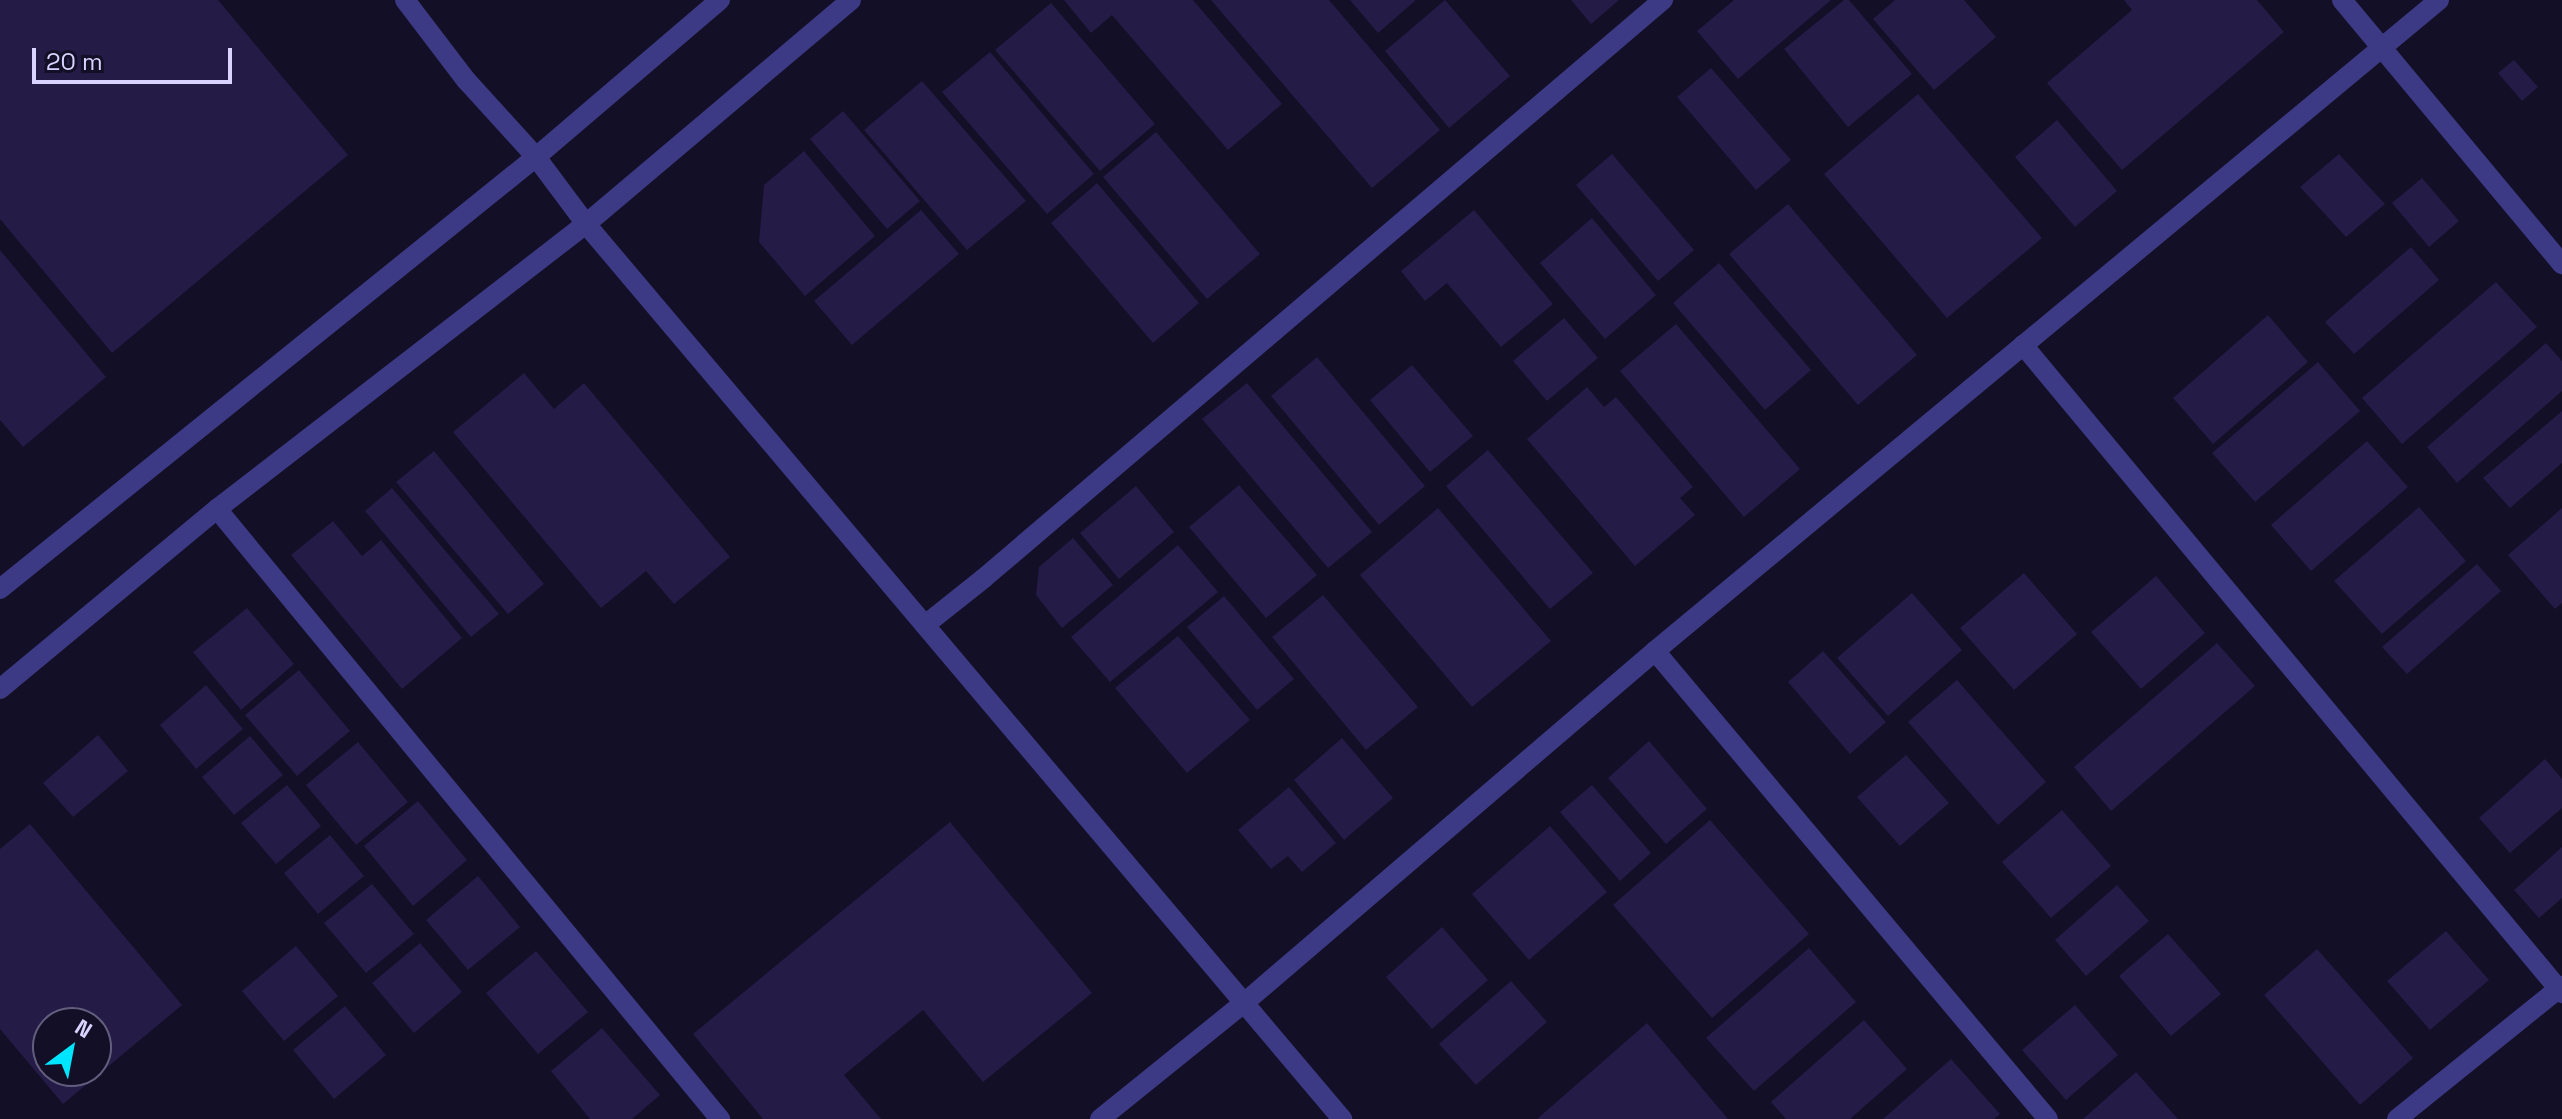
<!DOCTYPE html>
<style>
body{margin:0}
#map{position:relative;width:2562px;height:1119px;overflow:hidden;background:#130f26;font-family:"Space Grotesk",sans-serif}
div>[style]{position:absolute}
.building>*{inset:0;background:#241b47}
.service>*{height:20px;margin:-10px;padding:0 10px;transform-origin:10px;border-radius:10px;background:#3d3a85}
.minor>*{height:20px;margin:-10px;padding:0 10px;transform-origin:10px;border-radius:10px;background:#3d3a85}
.tertiary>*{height:20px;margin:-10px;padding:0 10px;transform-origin:10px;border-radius:10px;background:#3d3a85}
span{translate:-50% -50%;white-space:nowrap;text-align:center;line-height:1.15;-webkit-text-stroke:6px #130f26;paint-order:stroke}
.north{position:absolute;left:32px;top:1007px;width:80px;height:80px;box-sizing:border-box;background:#130f26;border:2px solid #625e7d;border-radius:50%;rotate:32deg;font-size:22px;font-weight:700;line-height:32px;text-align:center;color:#d9d4ff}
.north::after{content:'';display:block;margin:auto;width:28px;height:36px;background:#00e5ff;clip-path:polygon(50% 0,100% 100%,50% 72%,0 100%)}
.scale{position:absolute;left:32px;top:48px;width:200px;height:36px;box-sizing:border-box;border:4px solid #d9d4ff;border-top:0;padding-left:10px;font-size:24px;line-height:28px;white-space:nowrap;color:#d9d4ff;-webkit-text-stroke:6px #130f26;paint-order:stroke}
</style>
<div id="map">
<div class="building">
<div style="clip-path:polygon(0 0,218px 0,348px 155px,112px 353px,0 219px)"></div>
<div style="clip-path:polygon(1064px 0,1193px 0,1282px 104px,1228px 150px,1112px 15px,1091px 33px)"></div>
<div style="clip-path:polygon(1211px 0,1329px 0,1440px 130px,1372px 188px)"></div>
<div style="clip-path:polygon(1350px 0,1416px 0,1378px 33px)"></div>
<div style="clip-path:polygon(1445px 0,1510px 76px,1449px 128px,1385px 51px)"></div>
<div style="clip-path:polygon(1571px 0,1619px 0,1591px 24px)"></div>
<div style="clip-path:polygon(1734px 0,1831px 0,1738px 79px,1697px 31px)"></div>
<div style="clip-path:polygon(1844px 0,1849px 0,1912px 74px,1848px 127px,1784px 49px)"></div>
<div style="clip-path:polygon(1895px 0,1964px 0,1996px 37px,1934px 90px,1873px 19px)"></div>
<div style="clip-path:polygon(2124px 0,2257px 0,2284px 32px,2122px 170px,2047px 83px,2132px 10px)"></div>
<div style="clip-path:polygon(1051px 3px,1155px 124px,1100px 171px,995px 50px)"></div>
<div style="clip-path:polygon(990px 52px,1094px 174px,1047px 214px,942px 92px)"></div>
<div style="clip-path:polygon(2514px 60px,2538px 87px,2522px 101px,2498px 73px)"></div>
<div style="clip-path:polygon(1711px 68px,1791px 160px,1756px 190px,1677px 97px)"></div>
<div style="clip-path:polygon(922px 81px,1026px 201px,967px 250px,864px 130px)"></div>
<div style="clip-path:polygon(1918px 94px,2042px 238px,1947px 318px,1824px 174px)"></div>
<div style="clip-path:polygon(843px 111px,920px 201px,887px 229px,810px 139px)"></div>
<div style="clip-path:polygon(2057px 120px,2117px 191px,2075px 227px,2015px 157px)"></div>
<div style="clip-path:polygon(1156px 132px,1260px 254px,1207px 299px,1103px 177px)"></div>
<div style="clip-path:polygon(804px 151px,875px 236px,805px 296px,759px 242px,764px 185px)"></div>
<div style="clip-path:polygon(1612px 154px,1694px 250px,1658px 281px,1576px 185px)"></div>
<div style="clip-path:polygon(2339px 154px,2385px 204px,2346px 237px,2300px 187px)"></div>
<div style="clip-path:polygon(2422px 178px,2459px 221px,2429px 247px,2392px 203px)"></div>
<div style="clip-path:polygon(1097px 183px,1199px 303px,1153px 343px,1051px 223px)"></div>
<div style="clip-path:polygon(1788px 204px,1917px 355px,1858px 405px,1729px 254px)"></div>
<div style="clip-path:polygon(921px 210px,959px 254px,852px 345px,814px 301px)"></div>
<div style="clip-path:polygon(1474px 210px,1553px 304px,1501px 347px,1447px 283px,1425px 301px,1401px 271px)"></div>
<div style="clip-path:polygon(1592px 218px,1656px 295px,1605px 339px,1540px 263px)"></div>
<div style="clip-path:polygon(2411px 247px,2439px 280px,2354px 354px,2325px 322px)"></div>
<div style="clip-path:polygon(0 250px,106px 377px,23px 447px,0 420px)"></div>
<div style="clip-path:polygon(1719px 263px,1811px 370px,1765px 410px,1673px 303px)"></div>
<div style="clip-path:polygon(2496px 282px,2537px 327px,2402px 444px,2362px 398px)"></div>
<div style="clip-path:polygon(2268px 315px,2308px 362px,2213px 444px,2173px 398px)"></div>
<div style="clip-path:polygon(1564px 318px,1598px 358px,1547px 401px,1513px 361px)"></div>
<div style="clip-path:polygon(1676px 324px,1800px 469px,1744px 517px,1620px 371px)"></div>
<div style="clip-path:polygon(2546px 343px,2562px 361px,2562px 391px,2457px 483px,2427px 447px)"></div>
<div style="clip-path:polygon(1317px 357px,1425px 486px,1379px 525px,1271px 396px)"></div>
<div style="clip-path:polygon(2318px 362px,2360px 411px,2255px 502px,2212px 453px)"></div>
<div style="clip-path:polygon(1412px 365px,1473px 436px,1430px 472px,1370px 400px)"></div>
<div style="clip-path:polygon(524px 373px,554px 409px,584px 383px,730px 557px,674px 604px,646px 571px,601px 608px,453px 432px)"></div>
<div style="clip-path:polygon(1247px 383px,1372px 532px,1328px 568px,1202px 419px)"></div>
<div style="clip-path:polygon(1587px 387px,1604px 407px,1616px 397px,1693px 487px,1680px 498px,1695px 515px,1635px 566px,1527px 439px)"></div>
<div style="clip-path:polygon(2562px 411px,2562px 463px,2510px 508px,2483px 478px)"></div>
<div style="clip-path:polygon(2367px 441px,2408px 487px,2311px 571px,2271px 525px)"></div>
<div style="clip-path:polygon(1488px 450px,1593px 573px,1550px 609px,1446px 486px)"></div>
<div style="clip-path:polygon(434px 451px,544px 584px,508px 614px,396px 482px)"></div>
<div style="clip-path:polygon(1239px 485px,1317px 575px,1266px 618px,1189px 527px)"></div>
<div style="clip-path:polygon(1136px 486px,1174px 532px,1119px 579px,1080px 533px)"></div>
<div style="clip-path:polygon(392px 488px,499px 614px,471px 637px,365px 511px)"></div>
<div style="clip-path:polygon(2419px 507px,2466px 561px,2382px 634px,2334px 581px)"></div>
<div style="clip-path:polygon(1438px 508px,1551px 641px,1472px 707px,1360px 575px)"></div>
<div style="clip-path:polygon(2562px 508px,2562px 603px,2555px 609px,2508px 555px)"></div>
<div style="clip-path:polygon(333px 521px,362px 556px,381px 540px,462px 638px,402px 689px,291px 555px)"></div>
<div style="clip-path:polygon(1073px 538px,1113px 585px,1062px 628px,1036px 595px,1039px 567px)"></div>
<div style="clip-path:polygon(1178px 545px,1218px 592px,1110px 682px,1071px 637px)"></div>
<div style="clip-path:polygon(2477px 564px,2501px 591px,2407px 674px,2382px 647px)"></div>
<div style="clip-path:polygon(2024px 573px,2077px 634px,2014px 690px,1960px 628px)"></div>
<div style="clip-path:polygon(2156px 576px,2205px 633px,2141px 689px,2091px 632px)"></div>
<div style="clip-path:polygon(1912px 593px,1962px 650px,1888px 716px,1837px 658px)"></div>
<div style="clip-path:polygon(1323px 595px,1418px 707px,1366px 750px,1272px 637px)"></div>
<div style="clip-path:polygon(1224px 596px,1294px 679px,1257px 710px,1187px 627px)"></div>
<div style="clip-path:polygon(247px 608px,294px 664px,241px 710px,193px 652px)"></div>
<div style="clip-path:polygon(1178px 636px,1250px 720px,1187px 773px,1115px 688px)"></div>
<div style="clip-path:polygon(2217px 643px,2255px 686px,2111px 811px,2074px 767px)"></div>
<div style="clip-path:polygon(1823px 651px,1886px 722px,1850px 754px,1788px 682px)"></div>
<div style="clip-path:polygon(299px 670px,350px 731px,297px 776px,245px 715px)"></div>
<div style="clip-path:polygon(1957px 680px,2046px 782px,1998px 825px,1908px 722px)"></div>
<div style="clip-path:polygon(206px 685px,243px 729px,196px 769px,160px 725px)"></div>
<div style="clip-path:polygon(98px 735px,128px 771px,73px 817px,43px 783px)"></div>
<div style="clip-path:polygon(250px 736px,283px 775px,234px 815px,202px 777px)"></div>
<div style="clip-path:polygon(1342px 738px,1393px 798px,1344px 840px,1294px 780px)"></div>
<div style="clip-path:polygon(1649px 741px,1707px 809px,1666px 844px,1608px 778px)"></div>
<div style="clip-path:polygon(358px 742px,408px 802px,356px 845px,306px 785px)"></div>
<div style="clip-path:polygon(1906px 755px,1949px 803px,1900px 846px,1857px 797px)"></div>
<div style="clip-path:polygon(2545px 759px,2562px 779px,2562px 808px,2510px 853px,2479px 818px)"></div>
<div style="clip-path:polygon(287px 785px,321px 826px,276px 864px,241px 823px)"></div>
<div style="clip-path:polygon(1592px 785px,1651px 853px,1620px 881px,1560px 812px)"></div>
<div style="clip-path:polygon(1289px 787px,1336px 843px,1302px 872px,1288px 856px,1271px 869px,1238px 830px)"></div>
<div style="clip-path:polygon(418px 801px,467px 860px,413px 906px,364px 846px)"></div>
<div style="clip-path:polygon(2062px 810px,2111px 866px,2051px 918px,2002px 862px)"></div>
<div style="clip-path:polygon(1710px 820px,1809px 934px,1712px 1018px,1613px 905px)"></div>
<div style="clip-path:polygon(950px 822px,1092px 993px,983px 1082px,923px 1010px,844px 1075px,881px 1119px,763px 1119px,693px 1034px)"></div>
<div style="clip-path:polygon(evenodd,30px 824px,182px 1005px,63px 1104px,0 1029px,0 849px,30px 824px,48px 1023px,96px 1023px,96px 1071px,48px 1071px,48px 1023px)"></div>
<div style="clip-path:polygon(1550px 826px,1607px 892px,1529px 960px,1472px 894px)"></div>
<div style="clip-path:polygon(330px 835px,364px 876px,318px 914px,284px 873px)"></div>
<div style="clip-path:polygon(2562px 847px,2562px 898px,2539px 918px,2514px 890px)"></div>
<div style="clip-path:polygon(478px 876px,520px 927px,468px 970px,426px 920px)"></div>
<div style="clip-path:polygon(372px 884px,414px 934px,366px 973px,324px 923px)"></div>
<div style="clip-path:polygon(2117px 885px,2149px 921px,2086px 976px,2055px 940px)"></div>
<div style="clip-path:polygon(1442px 927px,1488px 980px,1432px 1029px,1386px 977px)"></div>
<div style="clip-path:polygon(2446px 931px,2489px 980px,2430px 1030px,2387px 981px)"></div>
<div style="clip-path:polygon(2168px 934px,2221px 994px,2171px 1036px,2119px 976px)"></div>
<div style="clip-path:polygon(420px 943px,462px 992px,414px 1033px,372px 983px)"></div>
<div style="clip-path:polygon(296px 946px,338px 996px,284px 1041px,242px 991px)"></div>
<div style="clip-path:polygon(1809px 948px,1856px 1002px,1754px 1091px,1706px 1038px)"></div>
<div style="clip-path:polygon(2317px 949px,2413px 1058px,2360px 1105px,2264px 995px)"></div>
<div style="clip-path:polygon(536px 951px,588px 1012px,538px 1054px,486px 993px)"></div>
<div style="clip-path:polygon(1511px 981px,1547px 1022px,1476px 1085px,1439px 1044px)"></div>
<div style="clip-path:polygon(2075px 1005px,2118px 1055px,2066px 1100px,2022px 1050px)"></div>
<div style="clip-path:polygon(345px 1006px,386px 1055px,334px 1099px,293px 1050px)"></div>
<div style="clip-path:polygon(1864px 1020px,1907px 1069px,1850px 1119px,1786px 1119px,1771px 1102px)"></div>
<div style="clip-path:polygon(1647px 1023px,1728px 1119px,1537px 1119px)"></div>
<div style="clip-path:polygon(602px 1028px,660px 1095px,632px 1119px,590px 1119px,551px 1071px)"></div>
<div style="clip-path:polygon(1951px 1059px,2000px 1114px,1994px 1119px,1883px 1119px)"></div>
<div style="clip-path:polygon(2136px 1072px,2178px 1119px,2083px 1119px)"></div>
</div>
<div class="service">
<div style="left:217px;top:509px;width:791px;rotate:50.49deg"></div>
</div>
<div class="minor">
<div style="left:2023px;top:345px;width:843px;rotate:50.25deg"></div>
<div style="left:925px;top:625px;width:75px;rotate:-38.5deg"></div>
<div style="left:984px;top:578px;width:892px;rotate:-40.41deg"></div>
<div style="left:1655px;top:651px;width:611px;rotate:49.98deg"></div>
<div style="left:2397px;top:1119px;width:212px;rotate:-38.9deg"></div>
</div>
<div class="tertiary">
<div style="left:405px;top:0;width:101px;rotate:52.7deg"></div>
<div style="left:466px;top:80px;width:104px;rotate:47.7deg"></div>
<div style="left:536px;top:157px;width:84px;rotate:53.3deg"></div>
<div style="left:586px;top:224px;width:1172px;rotate:49.81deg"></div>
<div style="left:2342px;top:0;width:344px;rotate:50.2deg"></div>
<div style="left:0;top:589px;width:688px;rotate:-38.87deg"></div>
<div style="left:536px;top:157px;width:242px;rotate:-40.5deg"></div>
<div style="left:0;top:689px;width:282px;rotate:-39.7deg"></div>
<div style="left:217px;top:509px;width:466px;rotate:-37.7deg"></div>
<div style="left:586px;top:224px;width:347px;rotate:-40.2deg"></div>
<div style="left:1100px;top:1119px;width:185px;rotate:-38.9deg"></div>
<div style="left:1244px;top:1003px;width:541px;rotate:-40.58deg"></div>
<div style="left:1655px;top:651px;width:1019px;rotate:-39.7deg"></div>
</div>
<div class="north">N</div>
<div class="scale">20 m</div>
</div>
